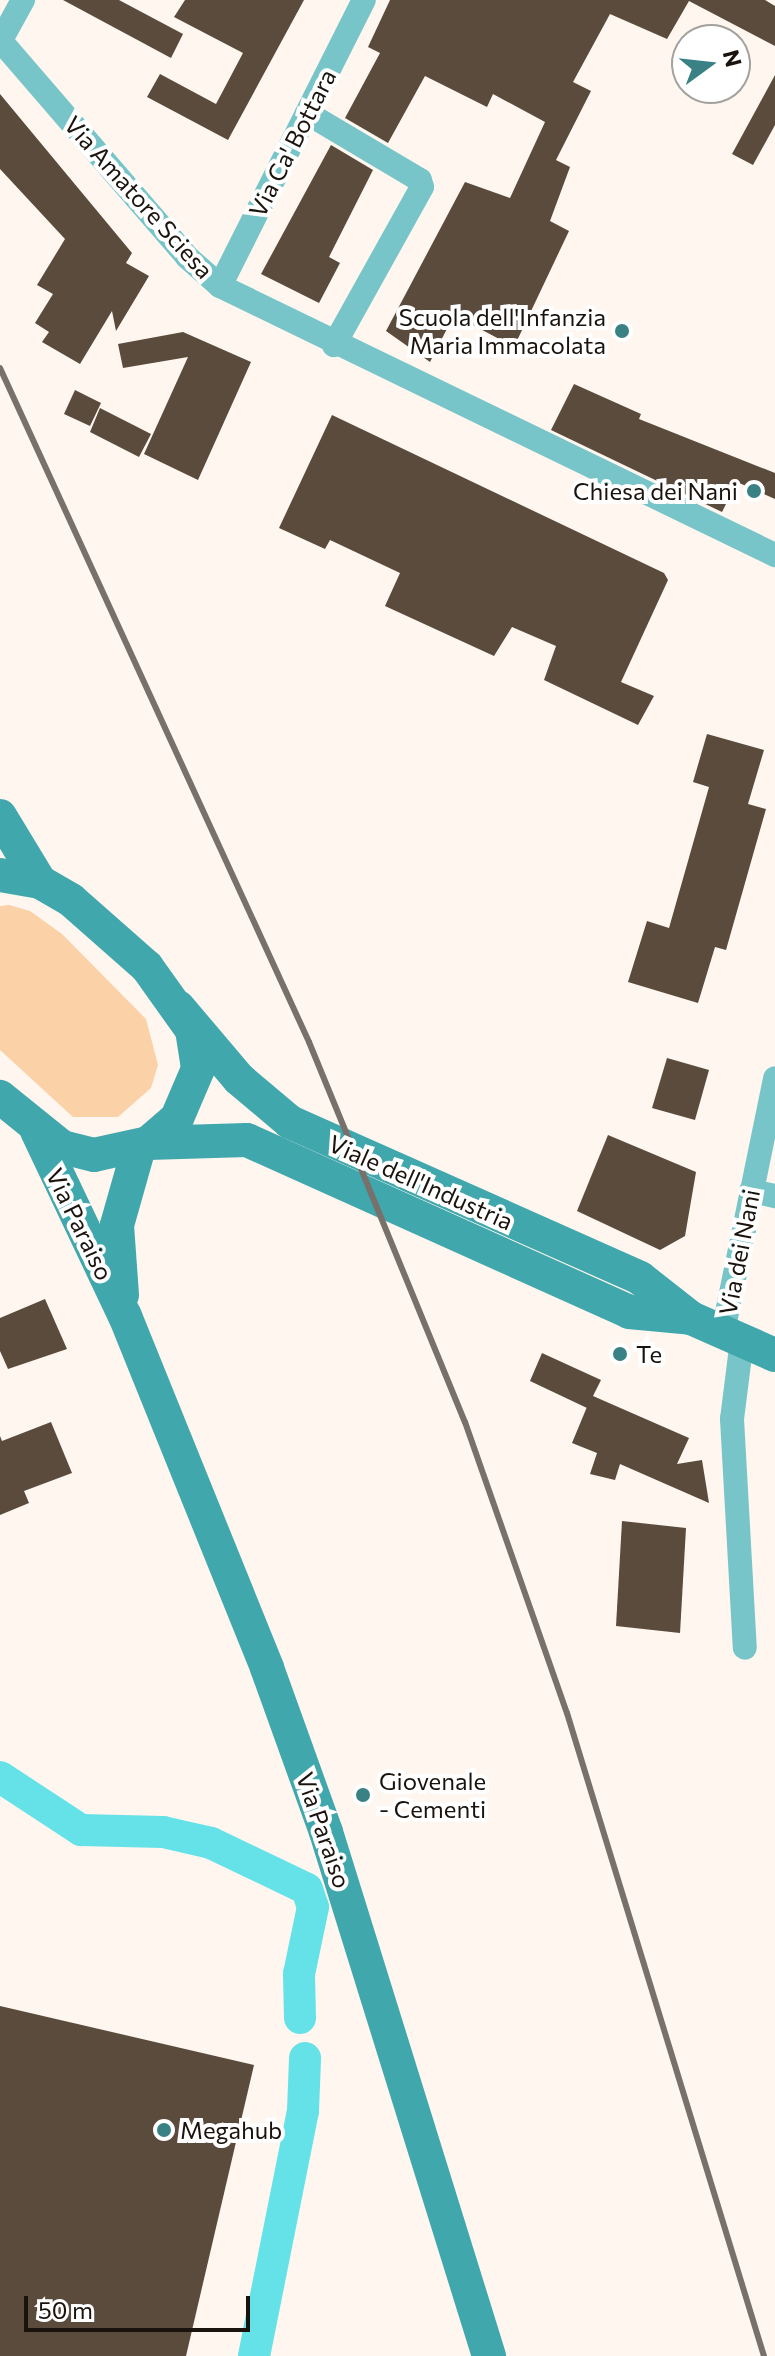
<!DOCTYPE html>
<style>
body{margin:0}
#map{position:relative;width:775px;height:2356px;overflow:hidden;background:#fef6ef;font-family:Commissioner,sans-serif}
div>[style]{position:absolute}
.green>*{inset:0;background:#fbd1a7}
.canal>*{height:32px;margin:-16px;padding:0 16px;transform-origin:16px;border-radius:16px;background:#64e2e8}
.building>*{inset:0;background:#5a4b3d}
.street>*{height:24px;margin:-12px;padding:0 12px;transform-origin:12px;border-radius:12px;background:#77c5c9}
.secondary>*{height:34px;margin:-17px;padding:0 17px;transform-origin:17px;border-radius:17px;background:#40a7ac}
.rail>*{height:6px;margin:-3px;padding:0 3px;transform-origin:3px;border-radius:3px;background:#78706a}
.dots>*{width:22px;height:22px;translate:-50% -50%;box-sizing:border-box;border:4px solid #fff;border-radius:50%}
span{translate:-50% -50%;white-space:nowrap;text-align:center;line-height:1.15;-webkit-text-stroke:8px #fff;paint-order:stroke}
.street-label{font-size:24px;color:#1a130d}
.poi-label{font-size:24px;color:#1a130d}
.right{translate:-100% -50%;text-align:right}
.left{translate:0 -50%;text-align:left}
.north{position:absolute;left:671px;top:24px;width:80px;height:80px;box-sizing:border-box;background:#fff;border:2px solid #a3a19e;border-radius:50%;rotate:75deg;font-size:22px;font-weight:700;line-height:32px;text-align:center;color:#1a130d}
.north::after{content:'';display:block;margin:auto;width:28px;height:36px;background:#398185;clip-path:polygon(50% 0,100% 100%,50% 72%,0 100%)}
.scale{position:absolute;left:24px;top:2296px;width:226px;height:36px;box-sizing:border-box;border:4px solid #1a130d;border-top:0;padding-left:10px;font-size:24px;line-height:28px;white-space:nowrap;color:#1a130d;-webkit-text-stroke:6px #fff;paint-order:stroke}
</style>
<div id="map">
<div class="green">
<div style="clip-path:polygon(9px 905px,30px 911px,62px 934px,146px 1019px,158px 1065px,151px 1088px,118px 1117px,73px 1117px,0 1050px,0 906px)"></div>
</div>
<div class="canal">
<div style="left:0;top:1777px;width:97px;rotate:33.2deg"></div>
<div style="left:81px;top:1830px;width:82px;rotate:1.4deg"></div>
<div style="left:163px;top:1832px;width:49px;rotate:12.9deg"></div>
<div style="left:211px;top:1843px;width:106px;rotate:25.6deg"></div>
<div style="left:307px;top:1889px;width:19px;rotate:72deg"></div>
<div style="left:313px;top:1907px;width:68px;rotate:101.8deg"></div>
<div style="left:299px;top:1974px;width:44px;rotate:88.7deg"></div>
<div style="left:254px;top:2356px;width:250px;rotate:-78.7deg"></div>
<div style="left:303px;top:2111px;width:53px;rotate:-87.8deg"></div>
</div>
<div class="building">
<div style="clip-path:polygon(63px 0,119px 0,183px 34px,171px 58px)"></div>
<div style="clip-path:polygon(185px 0,304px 0,228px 140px,147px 97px,160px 74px,216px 104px,243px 53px,174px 17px)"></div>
<div style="clip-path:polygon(390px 0,765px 0,775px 6px,775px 46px,689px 1px,667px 39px,610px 14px,573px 82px,591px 91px,556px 160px,570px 167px,550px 221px,569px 231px,514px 347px,454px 315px,430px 362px,386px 331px,465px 182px,510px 198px,545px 122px,493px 94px,487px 107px,425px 76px,388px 143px,345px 118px,380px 53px,368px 47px)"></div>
<div style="clip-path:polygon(775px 75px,775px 125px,753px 165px,732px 154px)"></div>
<div style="clip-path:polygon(0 94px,132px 253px,126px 263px,149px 276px,116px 331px,112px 311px,80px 364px,42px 342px,49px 332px,35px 323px,53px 294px,37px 285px,65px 239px,0 169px)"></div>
<div style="clip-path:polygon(331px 145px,373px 170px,329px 257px,340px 263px,319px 303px,261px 274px)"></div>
<div style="clip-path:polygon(183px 332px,251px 362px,198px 480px,144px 454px,188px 357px,123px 368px,118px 344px)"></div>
<div style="clip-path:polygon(574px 384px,641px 414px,639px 419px,775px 473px,775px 499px,737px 482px,722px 512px,551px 430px)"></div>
<div style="clip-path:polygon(75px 390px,101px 403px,90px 426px,64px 414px)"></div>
<div style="clip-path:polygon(100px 408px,151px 434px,139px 457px,90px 432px)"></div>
<div style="clip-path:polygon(332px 415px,664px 573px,668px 580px,621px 682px,654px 696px,638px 725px,544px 680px,556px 646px,512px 627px,494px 656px,385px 606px,400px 573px,330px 540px,325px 549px,279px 528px)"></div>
<div style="clip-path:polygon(707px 734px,764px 750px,748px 804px,766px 809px,726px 950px,715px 947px,698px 1003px,628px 982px,647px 921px,669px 928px,709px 787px,693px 782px)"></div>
<div style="clip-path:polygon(667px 1058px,709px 1070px,695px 1120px,652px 1108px)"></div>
<div style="clip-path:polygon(608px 1135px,696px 1172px,685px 1236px,660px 1250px,577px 1211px)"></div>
<div style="clip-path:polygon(45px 1299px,67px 1349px,8px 1369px,0 1351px,0 1318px)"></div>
<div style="clip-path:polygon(542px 1353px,601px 1380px,593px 1396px,689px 1438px,677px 1464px,702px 1460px,709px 1503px,620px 1464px,615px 1480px,590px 1474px,597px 1453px,572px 1443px,589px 1402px,587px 1408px,530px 1381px)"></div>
<div style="clip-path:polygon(51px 1422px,72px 1473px,24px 1491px,29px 1503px,0 1515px,0 1436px,2px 1441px)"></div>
<div style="clip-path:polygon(622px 1521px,686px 1528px,680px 1633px,616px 1626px)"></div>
<div style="clip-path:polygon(0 2006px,254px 2065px,186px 2356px,0 2356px)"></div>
</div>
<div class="street">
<div style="left:0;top:40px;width:286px;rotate:49.2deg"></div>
<div style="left:187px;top:257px;width:44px;rotate:41.3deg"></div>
<div style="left:220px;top:286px;width:617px;rotate:25.86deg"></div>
<div style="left:1px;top:40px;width:46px;rotate:-61.2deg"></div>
<div style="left:307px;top:113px;width:131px;rotate:30.7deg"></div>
<div style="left:420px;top:180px;width:7px;rotate:74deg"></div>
<div style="left:422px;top:187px;width:181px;rotate:119.1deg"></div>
<div style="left:220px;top:286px;width:320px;rotate:-63.3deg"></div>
<div style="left:751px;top:1191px;width:25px;rotate:12deg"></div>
<div style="left:723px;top:1332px;width:259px;rotate:-78.4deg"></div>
<div style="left:742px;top:1340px;width:80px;rotate:97.2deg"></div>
<div style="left:732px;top:1419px;width:229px;rotate:86.8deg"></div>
</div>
<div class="secondary">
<div style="left:0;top:816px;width:77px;rotate:58.8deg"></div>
<div style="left:0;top:875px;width:41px;rotate:9.9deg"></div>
<div style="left:40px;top:882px;width:36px;rotate:30deg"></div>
<div style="left:71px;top:900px;width:101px;rotate:41.4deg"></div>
<div style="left:147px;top:967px;width:77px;rotate:54.5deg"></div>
<div style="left:192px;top:1030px;width:39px;rotate:81deg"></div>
<div style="left:198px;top:1069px;width:53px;rotate:113.2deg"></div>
<div style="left:177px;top:1118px;width:38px;rotate:139deg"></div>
<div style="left:148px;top:1143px;width:55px;rotate:167.5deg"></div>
<div style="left:94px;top:1155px;width:33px;rotate:-166deg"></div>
<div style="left:62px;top:1147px;width:80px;rotate:-141.1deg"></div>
<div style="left:178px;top:1007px;width:94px;rotate:49.7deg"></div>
<div style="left:239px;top:1079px;width:67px;rotate:40.1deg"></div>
<div style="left:290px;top:1122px;width:383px;rotate:24deg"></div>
<div style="left:640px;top:1278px;width:65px;rotate:38.1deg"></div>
<div style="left:691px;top:1318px;width:92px;rotate:23.8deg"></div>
<div style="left:37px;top:1131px;width:205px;rotate:64.6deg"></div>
<div style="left:125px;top:1316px;width:380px;rotate:68deg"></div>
<div style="left:267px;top:1668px;width:174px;rotate:70.2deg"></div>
<div style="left:326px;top:1832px;width:549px;rotate:72.72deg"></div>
<div style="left:148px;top:1143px;width:99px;rotate:-1.7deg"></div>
<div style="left:247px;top:1140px;width:419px;rotate:24.2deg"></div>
<div style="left:629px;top:1312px;width:62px;rotate:5.5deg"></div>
<div style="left:122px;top:1295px;width:70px;rotate:-94.1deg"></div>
<div style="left:117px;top:1225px;width:81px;rotate:-74.2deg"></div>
</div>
<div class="rail">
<div style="left:0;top:368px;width:741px;rotate:65.37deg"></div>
<div style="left:309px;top:1042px;width:411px;rotate:67.7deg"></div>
<div style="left:465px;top:1422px;width:308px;rotate:70.7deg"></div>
<div style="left:567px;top:1713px;width:673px;rotate:72.97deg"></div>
</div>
<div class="dots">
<div style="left:622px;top:331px;background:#398185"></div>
<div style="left:754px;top:491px;background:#398185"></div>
<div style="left:620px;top:1354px;background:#398185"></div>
<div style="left:363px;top:1795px;background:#398185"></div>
<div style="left:164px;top:2130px;background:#398185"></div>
</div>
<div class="street-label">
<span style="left:292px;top:143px;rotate:-63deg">Via Ca' Bottara</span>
<span style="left:139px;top:197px;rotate:48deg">Via Amatore Sciesa</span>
<span style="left:421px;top:1182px;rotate:24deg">Viale dell'Industria</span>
<span style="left:80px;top:1224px;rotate:64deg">Via Paraiso</span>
<span style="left:739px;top:1252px;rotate:-79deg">Via dei Nani</span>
<span style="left:324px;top:1830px;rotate:71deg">Via Paraiso</span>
</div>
<div class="poi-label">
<span class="right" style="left:606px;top:331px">Scuola dell'Infanzia<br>Maria Immacolata</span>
<span class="right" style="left:738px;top:491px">Chiesa dei Nani</span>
<span class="left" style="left:636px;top:1354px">Te</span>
<span class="left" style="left:379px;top:1795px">Giovenale<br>- Cementi</span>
<span class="left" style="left:180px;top:2130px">Megahub</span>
</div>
<div class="north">N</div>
<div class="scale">50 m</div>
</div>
